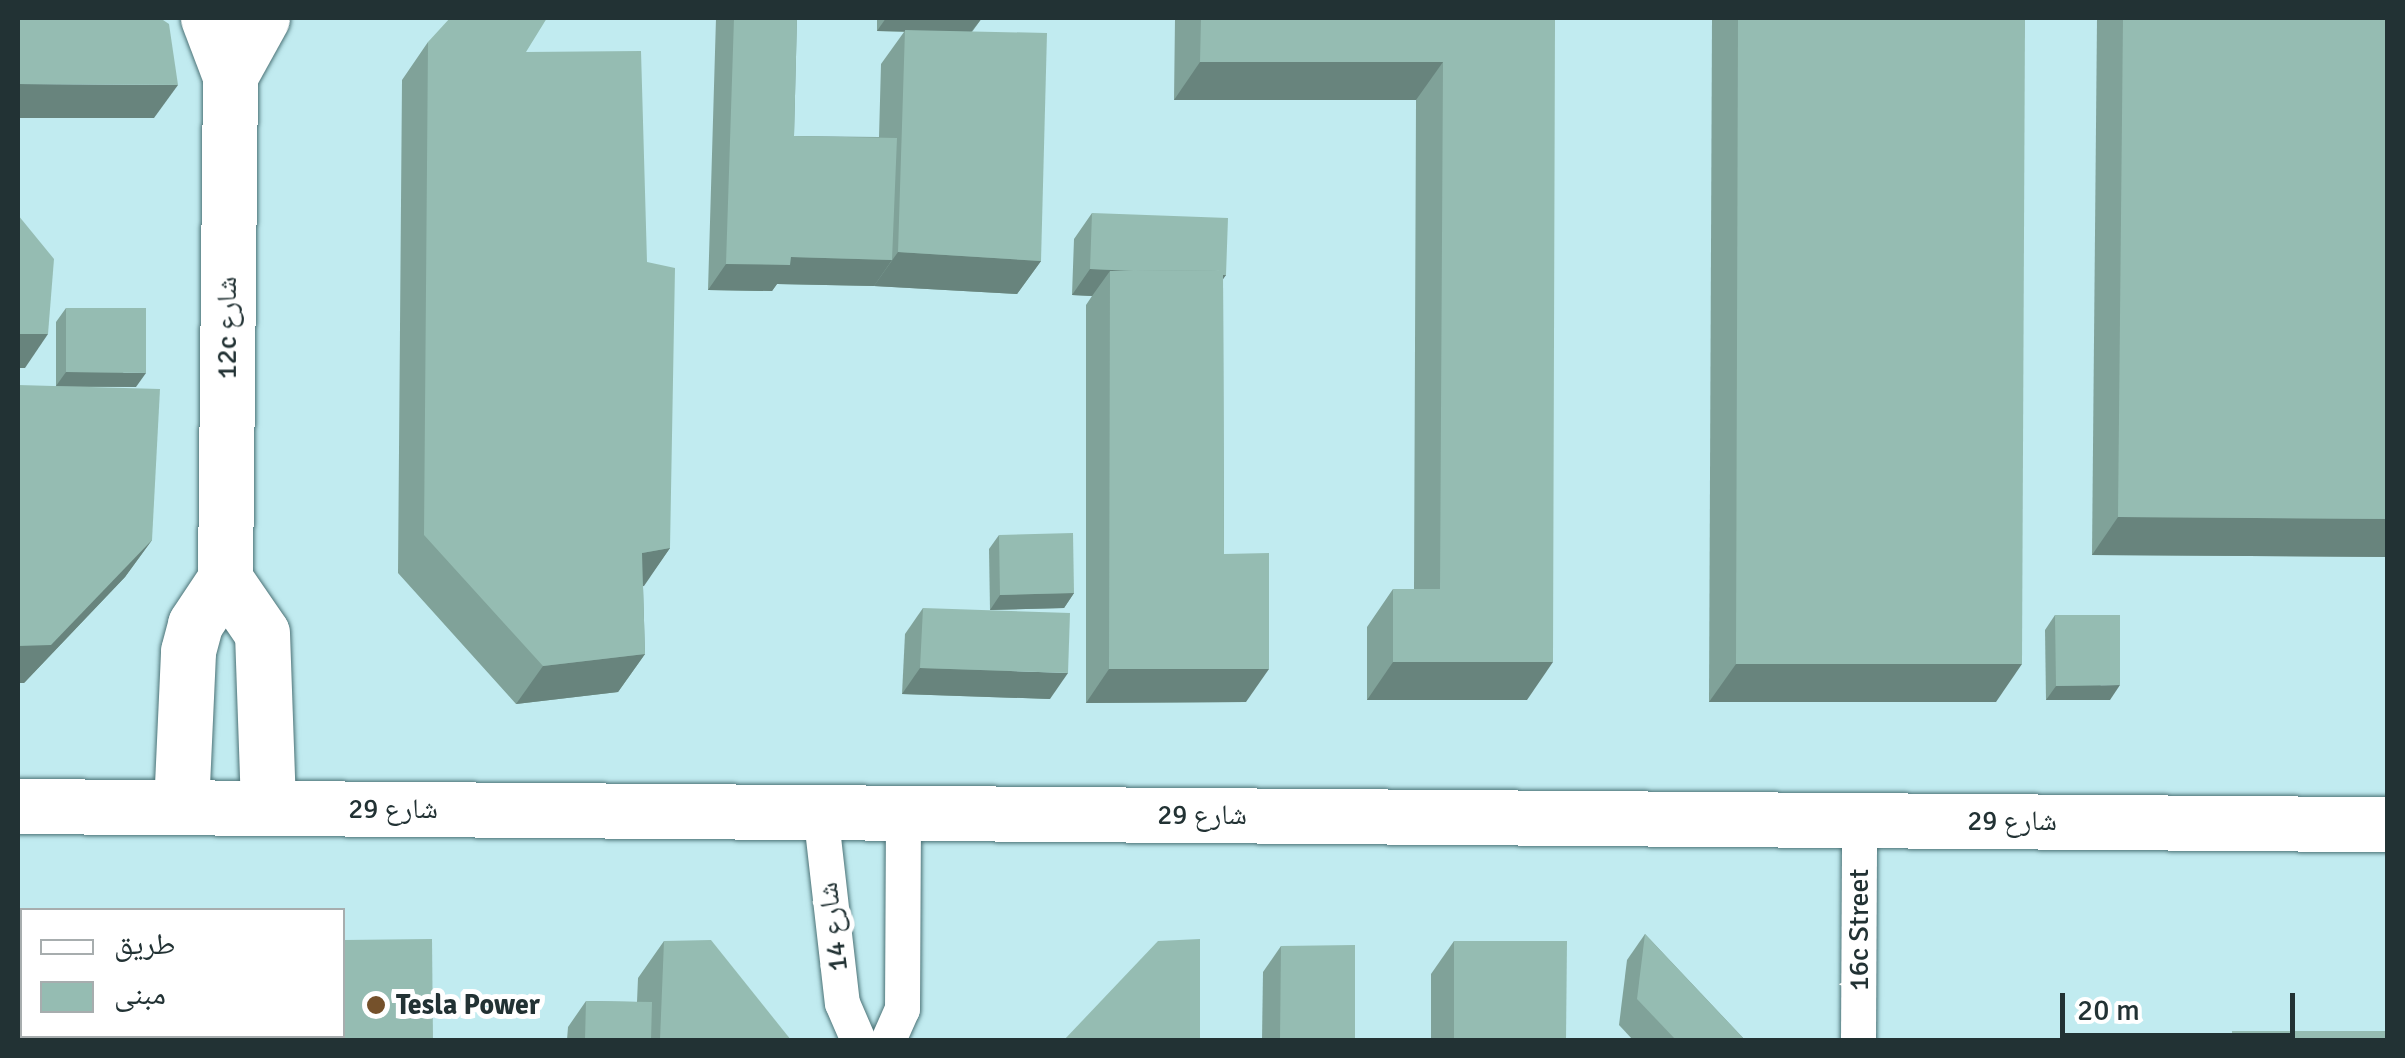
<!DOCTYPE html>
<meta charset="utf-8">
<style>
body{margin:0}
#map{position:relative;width:2405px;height:1058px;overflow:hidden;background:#c1ebf0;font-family:Signika,"Noto Naskh Arabic",sans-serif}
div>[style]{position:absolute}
.roads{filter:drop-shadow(0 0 2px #4b7276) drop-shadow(0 0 2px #4b7276)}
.service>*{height:35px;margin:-17.5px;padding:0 17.5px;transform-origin:17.5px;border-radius:17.5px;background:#fff}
.minor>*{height:55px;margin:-27.5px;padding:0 27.5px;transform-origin:27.5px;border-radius:27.5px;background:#fff}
.wall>*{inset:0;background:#80a299}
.shaded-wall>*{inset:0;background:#68847d}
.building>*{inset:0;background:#95bcb2}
.dots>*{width:28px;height:28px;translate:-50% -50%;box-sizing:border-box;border:5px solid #fff;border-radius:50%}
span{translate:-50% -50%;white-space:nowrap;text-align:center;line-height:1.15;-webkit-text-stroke:10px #fff;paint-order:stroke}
.street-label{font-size:28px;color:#223234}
.poi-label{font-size:28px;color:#223234;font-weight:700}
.left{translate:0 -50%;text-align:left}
.frame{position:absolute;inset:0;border:20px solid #223234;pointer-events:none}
.legend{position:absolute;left:20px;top:908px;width:325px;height:130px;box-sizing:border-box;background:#fff;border:2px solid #a7adae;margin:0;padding:12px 18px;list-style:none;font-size:30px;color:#223234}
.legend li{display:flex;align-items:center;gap:20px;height:50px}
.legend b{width:50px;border:2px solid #a7adae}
.scale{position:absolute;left:2060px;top:993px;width:235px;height:45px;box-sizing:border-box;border:5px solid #223234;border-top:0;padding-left:12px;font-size:30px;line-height:35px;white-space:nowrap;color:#223234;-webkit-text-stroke:8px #fff;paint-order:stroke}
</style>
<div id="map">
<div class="roads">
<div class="service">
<div style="left:820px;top:811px;width:193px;rotate:83.5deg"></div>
<div style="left:842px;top:1003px;width:40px;rotate:66.6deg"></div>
<div style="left:888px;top:1040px;width:34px;rotate:-66deg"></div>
<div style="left:902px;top:1009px;width:196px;rotate:-89.7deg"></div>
<div style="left:1858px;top:1040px;width:220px;rotate:-89.7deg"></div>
</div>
<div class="minor">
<div style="left:230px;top:76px;width:66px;rotate:-61.1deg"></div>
<div style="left:225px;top:579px;width:65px;rotate:55.6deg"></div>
<div style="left:262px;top:633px;width:175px;rotate:88deg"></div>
<div style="left:18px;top:806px;width:2370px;rotate:0.44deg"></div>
<div style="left:181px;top:807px;width:156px;rotate:-87.4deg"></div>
<div style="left:188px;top:651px;width:28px;rotate:-75deg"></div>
<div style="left:195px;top:624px;width:54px;rotate:-56.3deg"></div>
<div style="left:225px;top:579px;width:503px;rotate:-89.43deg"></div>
<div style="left:230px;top:76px;width:62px;rotate:-110.8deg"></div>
</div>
</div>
<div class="wall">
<div style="clip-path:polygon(716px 18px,797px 18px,794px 136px,879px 137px,881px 64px,904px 32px,877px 31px,877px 18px,982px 18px,972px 32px,1041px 261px,1017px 294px,874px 286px,777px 284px,772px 291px,708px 290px)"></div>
<div style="clip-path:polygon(1175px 18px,1555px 18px,1527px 700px,1367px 700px,1367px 627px,1393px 589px,1414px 589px,1416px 100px,1174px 100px)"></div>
<div style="clip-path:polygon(1712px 18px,2025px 18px,1996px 702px,1709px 702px)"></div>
<div style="clip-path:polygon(2097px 18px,2388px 18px,2388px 557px,2092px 555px)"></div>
<div style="clip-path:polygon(428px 42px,526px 52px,647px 262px,670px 548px,643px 586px,645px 654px,618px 692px,516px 704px,398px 573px,402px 80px)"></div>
<div style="clip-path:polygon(1092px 213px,1226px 275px,1223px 278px,1224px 554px,1246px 702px,1086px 703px,1086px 305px,1092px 296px,1072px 295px,1074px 239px)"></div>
<div style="clip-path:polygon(66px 308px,136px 387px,69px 387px,152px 540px,125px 577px,24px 683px,56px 386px,56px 322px)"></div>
<div style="clip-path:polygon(999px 535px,1074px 593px,1064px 608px,990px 610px,989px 549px)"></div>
<div style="clip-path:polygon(923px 608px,1050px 699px,902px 694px,905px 634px)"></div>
<div style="clip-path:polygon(2055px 615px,2110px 700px,2046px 700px,2045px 630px)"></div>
<div style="clip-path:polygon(1645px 934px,1745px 1040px,1633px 1040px,1619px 1025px,1627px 960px)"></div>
<div style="clip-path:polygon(345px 940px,433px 1040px,322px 1040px,322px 1036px,342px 1036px,342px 944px)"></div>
<div style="clip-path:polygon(664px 941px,791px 1040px,567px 1040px,568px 1027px,586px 1001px,637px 1002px,638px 978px)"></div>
<div style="clip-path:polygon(1454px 941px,1566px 1040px,1431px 1040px,1431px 974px)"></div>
<div style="clip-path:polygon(1281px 946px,1355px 1040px,1262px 1040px,1263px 972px)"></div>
<div style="clip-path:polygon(154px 1036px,234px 1036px,234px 1040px,154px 1040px)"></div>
</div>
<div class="shaded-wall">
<div style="clip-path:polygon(886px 18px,982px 18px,971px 32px,877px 31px)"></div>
<div style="clip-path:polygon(1200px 62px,1443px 62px,1416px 100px,1174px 100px)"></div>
<div style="clip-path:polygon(18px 84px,178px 85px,154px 118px,18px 118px)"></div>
<div style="clip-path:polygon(898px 252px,1041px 261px,1017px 294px,874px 286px)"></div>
<div style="clip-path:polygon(791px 257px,892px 260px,874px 286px,777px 284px,772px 291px,708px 290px,726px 264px)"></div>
<div style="clip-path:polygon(1090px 269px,1226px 275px,1208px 301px,1110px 271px,1092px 296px,1072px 295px)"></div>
<div style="clip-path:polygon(18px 334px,48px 334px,25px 368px,18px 368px)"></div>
<div style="clip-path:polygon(66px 372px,146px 373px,136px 387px,56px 386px)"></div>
<div style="clip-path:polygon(2118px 517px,2388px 519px,2388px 557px,2092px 555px)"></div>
<div style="clip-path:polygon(152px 540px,125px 577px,24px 683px,18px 683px,18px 646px)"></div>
<div style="clip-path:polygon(670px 548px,644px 586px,615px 591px,642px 553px)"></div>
<div style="clip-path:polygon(1074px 593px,1064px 608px,990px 610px,1000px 595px)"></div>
<div style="clip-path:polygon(645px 654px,618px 692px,516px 704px,543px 666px)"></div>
<div style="clip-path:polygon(1393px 662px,1553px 662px,1527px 700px,1367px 700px)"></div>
<div style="clip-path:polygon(1736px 664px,2022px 664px,1996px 702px,1709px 702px)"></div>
<div style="clip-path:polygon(920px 668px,1068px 673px,1050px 699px,902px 694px)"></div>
<div style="clip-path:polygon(1109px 669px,1269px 669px,1246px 702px,1086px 703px)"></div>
<div style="clip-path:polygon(2120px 685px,2110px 700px,2046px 700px,2056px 686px)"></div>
</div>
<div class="building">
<div style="clip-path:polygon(18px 18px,160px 18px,169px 24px,178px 85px,18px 84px)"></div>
<div style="clip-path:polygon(450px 18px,547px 18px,526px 52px,641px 51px,647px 262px,675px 268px,670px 548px,642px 553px,645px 654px,543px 666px,424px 535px,428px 42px)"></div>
<div style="clip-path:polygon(734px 18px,797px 18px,794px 136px,897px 138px,892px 260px,791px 257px,790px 265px,726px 264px)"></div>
<div style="clip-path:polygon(1201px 18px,1555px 18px,1553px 662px,1393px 662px,1393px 589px,1440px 589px,1443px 62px,1200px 62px)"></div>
<div style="clip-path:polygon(1738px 18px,2025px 18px,2022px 664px,1736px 664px)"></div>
<div style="clip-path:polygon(2123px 18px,2388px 18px,2388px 519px,2118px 517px)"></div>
<div style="clip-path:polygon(905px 30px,1047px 33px,1041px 261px,898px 252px)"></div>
<div style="clip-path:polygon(1092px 213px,1228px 218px,1226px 275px,1223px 275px,1223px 270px,1134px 271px,1090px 269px)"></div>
<div style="clip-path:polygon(18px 215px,54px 259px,48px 334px,18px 334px)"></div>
<div style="clip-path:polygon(1223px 270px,1224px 554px,1269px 553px,1269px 669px,1109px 669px,1110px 271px)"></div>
<div style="clip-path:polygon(66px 308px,146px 308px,146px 373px,66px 372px)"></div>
<div style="clip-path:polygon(18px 385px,160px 389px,152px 540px,51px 645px,18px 646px)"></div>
<div style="clip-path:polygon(1073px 533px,1074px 593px,1000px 595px,999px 535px)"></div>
<div style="clip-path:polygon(923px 608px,1070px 613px,1068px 673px,920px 668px)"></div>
<div style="clip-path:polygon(2055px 615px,2120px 615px,2120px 685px,2056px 686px)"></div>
<div style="clip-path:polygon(1645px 934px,1745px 1040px,1676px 1040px,1637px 999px)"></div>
<div style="clip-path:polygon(18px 936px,22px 936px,22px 1036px,127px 1036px,127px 1040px,18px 1040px)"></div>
<div style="clip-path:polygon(432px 939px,433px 1040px,345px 1040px,345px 940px)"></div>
<div style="clip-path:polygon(1200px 939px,1200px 1040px,1064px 1040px,1158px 941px)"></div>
<div style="clip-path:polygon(711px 940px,791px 1040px,660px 1040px,664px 941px)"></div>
<div style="clip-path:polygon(1454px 941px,1567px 941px,1566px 1040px,1454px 1040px)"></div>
<div style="clip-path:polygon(1355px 945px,1355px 1040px,1280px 1040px,1281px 946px)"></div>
<div style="clip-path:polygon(586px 1001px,652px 1002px,651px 1040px,585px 1040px)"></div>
<div style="clip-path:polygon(2232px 1031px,2388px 1031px,2388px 1040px,2232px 1040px)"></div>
<div style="clip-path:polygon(178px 1036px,234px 1036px,234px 1040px,178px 1040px)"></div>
</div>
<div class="dots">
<div style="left:376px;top:1005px;background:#75512b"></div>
</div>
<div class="street-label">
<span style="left:227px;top:328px;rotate:-90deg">12c شارع</span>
<span style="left:393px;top:809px">شارع 29</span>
<span style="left:1202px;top:815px">شارع 29</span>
<span style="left:2012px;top:821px">شارع 29</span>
<span style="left:833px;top:927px;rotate:-97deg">شارع 14</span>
<span style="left:1859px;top:930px;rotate:-90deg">16c Street</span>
</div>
<div class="poi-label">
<span class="left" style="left:396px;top:1005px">Tesla Power</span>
</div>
<div class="frame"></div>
<ul class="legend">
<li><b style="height:12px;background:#fff"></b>طريق</li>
<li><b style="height:28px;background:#95bcb2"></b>مبنى</li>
</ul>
<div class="scale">20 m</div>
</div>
